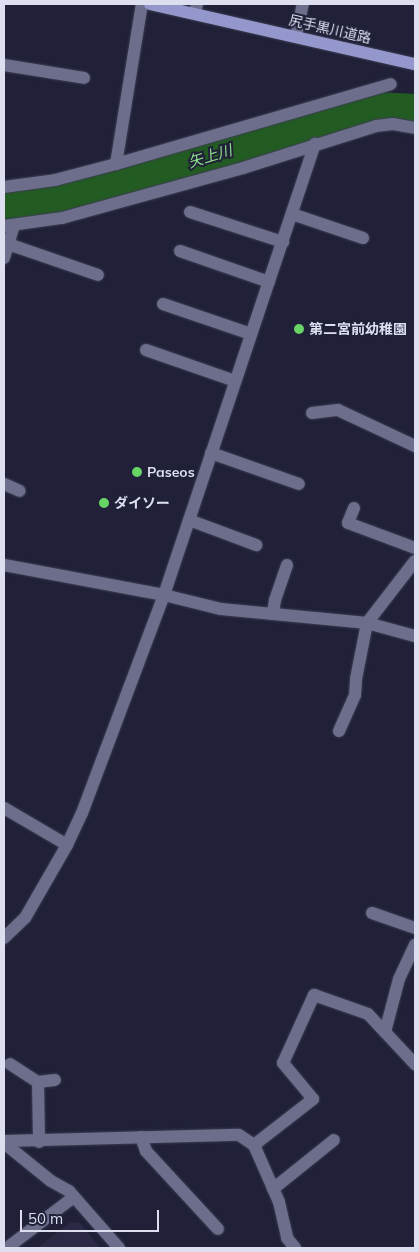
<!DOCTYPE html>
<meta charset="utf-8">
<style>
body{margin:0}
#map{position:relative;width:419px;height:1252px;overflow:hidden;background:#202139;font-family:Mulish,"Noto Sans JP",sans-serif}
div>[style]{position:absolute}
.built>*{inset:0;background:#2a2a47}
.river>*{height:34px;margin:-17px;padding:0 17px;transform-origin:17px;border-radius:17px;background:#225c22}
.roads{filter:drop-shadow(0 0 1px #3d3c52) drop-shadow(0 0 1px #3d3c52)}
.minor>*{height:12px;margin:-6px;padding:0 6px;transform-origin:6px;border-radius:6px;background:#6c6e8b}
.major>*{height:12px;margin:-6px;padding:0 6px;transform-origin:6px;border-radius:6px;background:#9497cc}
.dots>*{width:14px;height:14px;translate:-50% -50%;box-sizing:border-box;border:2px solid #202139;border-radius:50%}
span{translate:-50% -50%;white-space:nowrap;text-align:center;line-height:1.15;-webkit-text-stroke:4px #202139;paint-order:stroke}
.street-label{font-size:14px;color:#dddff0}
.poi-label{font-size:14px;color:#dddff0;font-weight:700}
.left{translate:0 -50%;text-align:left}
.water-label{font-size:15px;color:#91e08d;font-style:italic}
.frame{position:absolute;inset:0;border:5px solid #dddff0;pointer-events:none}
.scale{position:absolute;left:20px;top:1210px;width:139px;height:22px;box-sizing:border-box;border:2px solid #dddff0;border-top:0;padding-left:6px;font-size:15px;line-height:18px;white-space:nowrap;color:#dddff0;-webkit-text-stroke:4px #202139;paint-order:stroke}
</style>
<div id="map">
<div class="built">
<div style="clip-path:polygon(71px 1222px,80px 1223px,100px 1248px,37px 1248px)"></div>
</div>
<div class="river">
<div style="left:4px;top:208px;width:145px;rotate:-12.8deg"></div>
<div style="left:145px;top:176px;width:211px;rotate:-16.8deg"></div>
<div style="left:347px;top:115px;width:28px;rotate:-13deg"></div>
<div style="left:374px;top:109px;width:41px;rotate:2.8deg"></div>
</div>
<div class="roads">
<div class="minor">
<div style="left:195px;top:14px;width:10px;rotate:-79deg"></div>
<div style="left:296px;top:36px;width:33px;rotate:-78deg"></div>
<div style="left:4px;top:65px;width:81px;rotate:9.2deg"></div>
<div style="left:116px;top:164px;width:286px;rotate:-16.2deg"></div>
<div style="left:4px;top:187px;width:51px;rotate:-7.8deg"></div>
<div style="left:55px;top:180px;width:63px;rotate:-14.7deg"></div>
<div style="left:116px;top:164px;width:162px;rotate:-80.8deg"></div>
<div style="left:190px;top:212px;width:98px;rotate:17.9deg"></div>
<div style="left:292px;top:214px;width:75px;rotate:18.7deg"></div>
<div style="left:4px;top:226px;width:59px;rotate:-7.9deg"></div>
<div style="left:62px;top:218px;width:188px;rotate:-15.4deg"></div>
<div style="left:243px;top:168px;width:139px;rotate:-17.5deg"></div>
<div style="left:376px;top:126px;width:17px;rotate:-7deg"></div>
<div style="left:393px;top:124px;width:22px;rotate:10deg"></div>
<div style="left:8px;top:244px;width:95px;rotate:19deg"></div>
<div style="left:180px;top:251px;width:94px;rotate:19.2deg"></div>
<div style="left:4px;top:258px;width:34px;rotate:-73deg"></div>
<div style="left:163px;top:304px;width:93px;rotate:18.8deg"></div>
<div style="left:146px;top:350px;width:94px;rotate:19.2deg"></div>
<div style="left:312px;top:413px;width:26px;rotate:-7deg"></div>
<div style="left:338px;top:410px;width:85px;rotate:25.1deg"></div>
<div style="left:211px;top:453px;width:93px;rotate:19.4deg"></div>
<div style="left:4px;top:484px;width:17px;rotate:24deg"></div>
<div style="left:354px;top:508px;width:16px;rotate:112deg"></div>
<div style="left:348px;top:523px;width:72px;rotate:20.5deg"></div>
<div style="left:189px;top:520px;width:72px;rotate:20.5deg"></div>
<div style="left:4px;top:565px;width:163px;rotate:10.6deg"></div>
<div style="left:164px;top:595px;width:59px;rotate:13.8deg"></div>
<div style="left:221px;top:609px;width:147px;rotate:5.5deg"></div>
<div style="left:367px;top:623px;width:50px;rotate:15.2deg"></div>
<div style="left:273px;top:614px;width:14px;rotate:-82deg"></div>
<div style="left:275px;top:600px;width:37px;rotate:-71deg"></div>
<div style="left:339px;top:731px;width:39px;rotate:-66deg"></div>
<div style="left:355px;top:695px;width:16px;rotate:-86deg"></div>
<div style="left:356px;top:679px;width:57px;rotate:-78.9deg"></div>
<div style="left:367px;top:623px;width:78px;rotate:-52.3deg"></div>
<div style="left:4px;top:808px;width:73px;rotate:30.4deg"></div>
<div style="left:372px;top:913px;width:46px;rotate:19.2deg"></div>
<div style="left:4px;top:938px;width:29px;rotate:-44deg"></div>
<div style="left:25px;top:918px;width:84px;rotate:-60.1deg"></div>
<div style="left:67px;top:845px;width:35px;rotate:-65deg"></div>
<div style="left:82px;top:813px;width:233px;rotate:-69.4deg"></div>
<div style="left:164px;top:595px;width:476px;rotate:-71.5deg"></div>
<div style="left:385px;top:1032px;width:55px;rotate:-75.2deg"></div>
<div style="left:399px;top:979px;width:38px;rotate:-65deg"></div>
<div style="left:10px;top:1064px;width:33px;rotate:33deg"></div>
<div style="left:38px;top:1082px;width:60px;rotate:89deg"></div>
<div style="left:38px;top:1082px;width:17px;rotate:-7deg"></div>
<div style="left:141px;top:1137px;width:15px;rotate:70deg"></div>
<div style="left:146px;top:1151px;width:106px;rotate:47.3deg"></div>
<div style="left:4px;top:1141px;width:235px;rotate:-1.5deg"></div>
<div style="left:239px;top:1135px;width:18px;rotate:34deg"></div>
<div style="left:254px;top:1145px;width:62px;rotate:66.3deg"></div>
<div style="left:279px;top:1202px;width:37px;rotate:77deg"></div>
<div style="left:287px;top:1238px;width:13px;rotate:51deg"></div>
<div style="left:4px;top:1143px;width:60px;rotate:39deg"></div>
<div style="left:51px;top:1181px;width:21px;rotate:29deg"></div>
<div style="left:69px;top:1191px;width:76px;rotate:48.7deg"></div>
<div style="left:254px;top:1145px;width:75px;rotate:-37.9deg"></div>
<div style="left:313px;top:1099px;width:47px;rotate:-129.8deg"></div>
<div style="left:283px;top:1063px;width:75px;rotate:-65.5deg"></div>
<div style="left:314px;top:995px;width:57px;rotate:19.4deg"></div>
<div style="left:368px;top:1014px;width:69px;rotate:46.8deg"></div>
<div style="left:273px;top:1189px;width:78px;rotate:-38.8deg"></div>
<div style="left:7px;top:1248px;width:84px;rotate:-37.3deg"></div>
</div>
<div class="major">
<div style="left:150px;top:4px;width:272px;rotate:12.8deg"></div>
</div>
</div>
<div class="dots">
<div style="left:299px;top:329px;background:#68d465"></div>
<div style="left:137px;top:472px;background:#68d465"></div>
<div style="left:104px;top:503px;background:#68d465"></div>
</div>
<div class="street-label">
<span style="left:330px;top:29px;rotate:13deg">尻手黒川道路</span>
</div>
<div class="poi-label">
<span class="left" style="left:309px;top:329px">第二宮前幼稚園</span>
<span class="left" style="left:147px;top:472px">Paseos</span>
<span class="left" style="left:114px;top:503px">ダイソー</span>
</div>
<div class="water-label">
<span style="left:210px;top:156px;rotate:-17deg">矢上川</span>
</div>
<div class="frame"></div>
<div class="scale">50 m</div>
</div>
